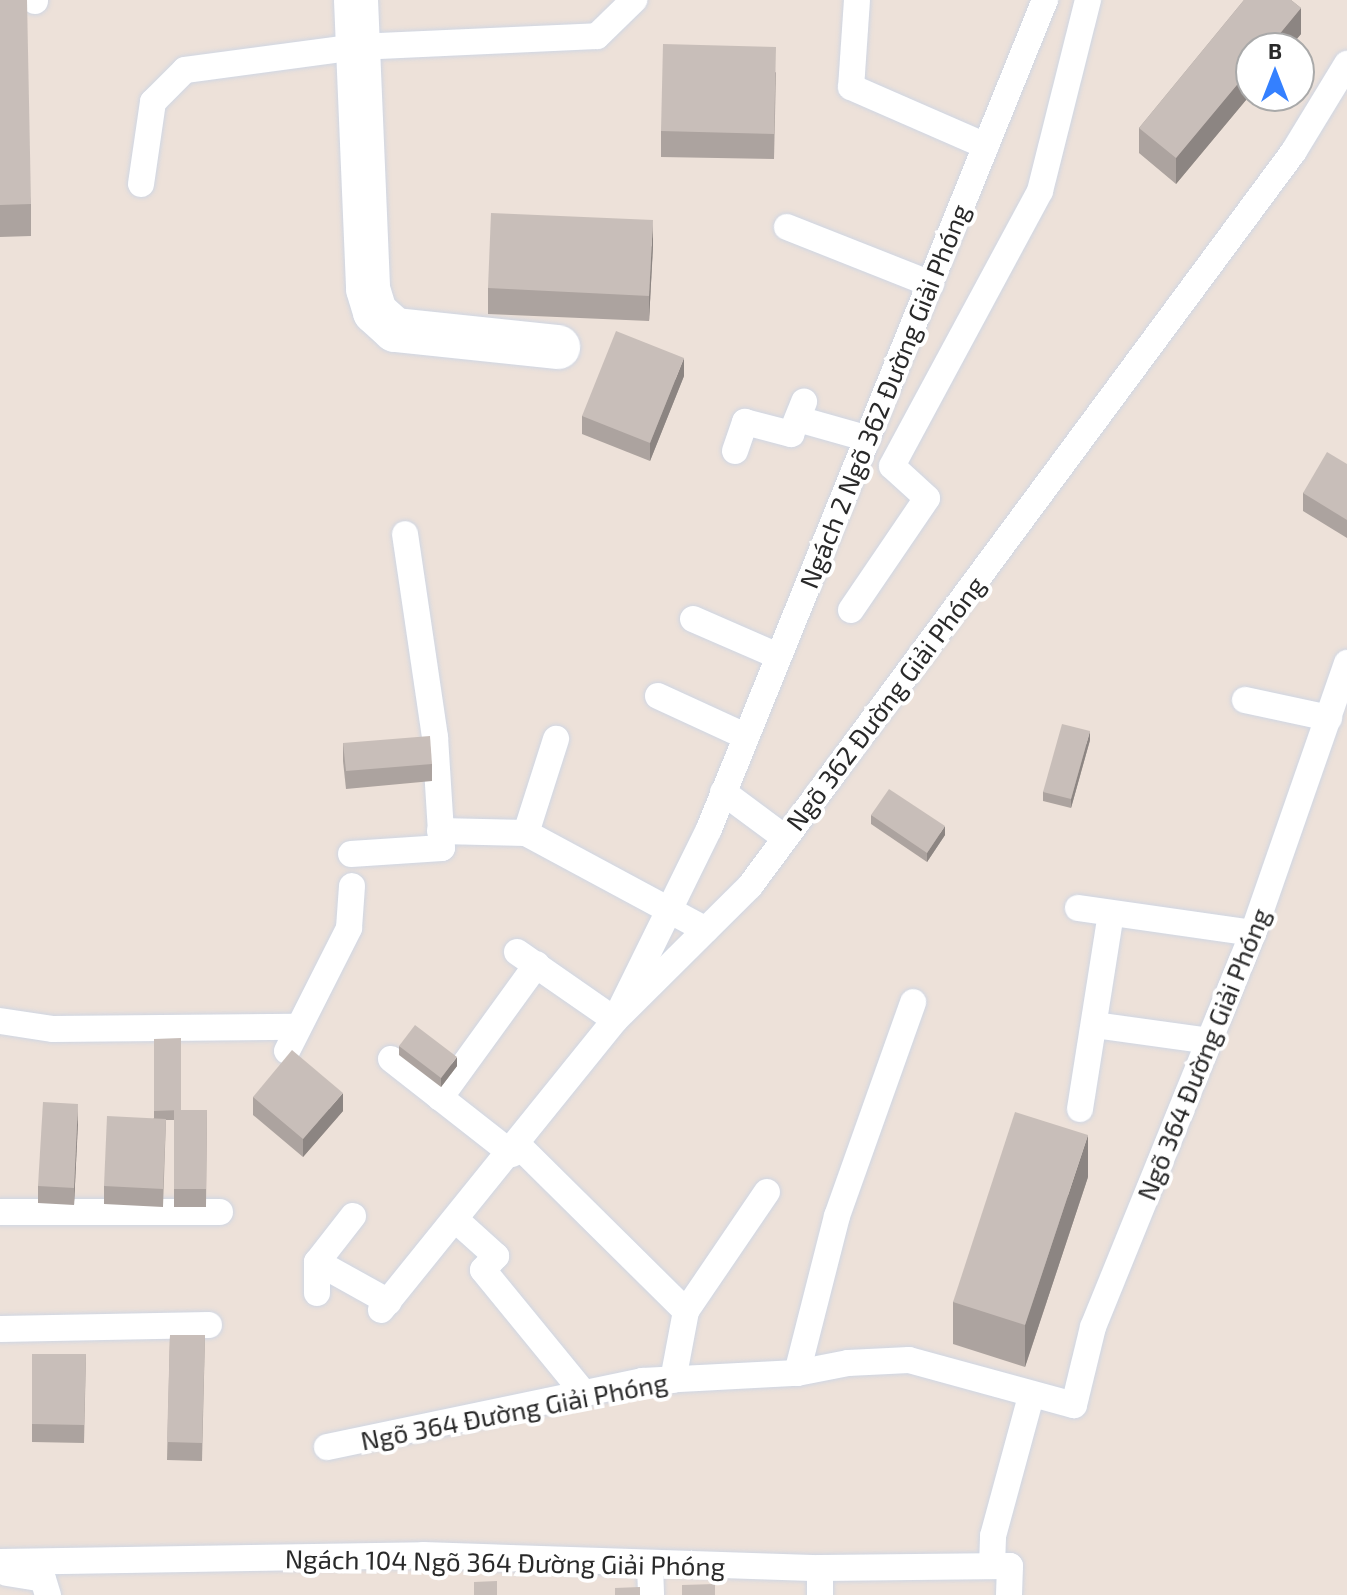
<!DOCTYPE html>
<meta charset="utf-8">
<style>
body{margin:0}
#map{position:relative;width:1347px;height:1595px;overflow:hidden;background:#ede1d9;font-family:"Exo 2",sans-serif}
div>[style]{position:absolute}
.roads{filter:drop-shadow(0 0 2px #cfd6e3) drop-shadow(0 0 2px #cfd6e3)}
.service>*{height:26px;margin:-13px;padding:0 13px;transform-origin:13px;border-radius:13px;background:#fff}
.minor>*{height:44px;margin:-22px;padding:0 22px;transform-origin:22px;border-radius:22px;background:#fff}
.wall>*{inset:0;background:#aca39f}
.shaded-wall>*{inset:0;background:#8c8582}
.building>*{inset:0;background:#c8beb9}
span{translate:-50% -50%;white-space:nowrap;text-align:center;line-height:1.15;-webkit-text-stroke:8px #fff;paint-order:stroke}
.street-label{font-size:26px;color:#292929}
.north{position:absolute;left:1235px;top:32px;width:80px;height:80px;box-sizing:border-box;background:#fff;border:2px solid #a9a9a9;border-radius:50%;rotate:0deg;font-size:22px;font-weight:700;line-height:32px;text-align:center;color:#292929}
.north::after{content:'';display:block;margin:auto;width:28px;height:36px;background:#3480ff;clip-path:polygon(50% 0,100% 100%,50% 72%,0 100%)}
</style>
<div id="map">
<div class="roads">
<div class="service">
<div style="left:857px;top:0;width:87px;rotate:93.9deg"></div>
<div style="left:851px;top:87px;width:147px;rotate:23.6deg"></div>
<div style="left:35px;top:1px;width:1px;rotate:-90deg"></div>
<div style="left:141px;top:184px;width:83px;rotate:-81.7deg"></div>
<div style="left:153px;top:102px;width:45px;rotate:-45deg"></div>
<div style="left:185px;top:70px;width:174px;rotate:-7.6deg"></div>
<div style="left:357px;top:47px;width:240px;rotate:-2.6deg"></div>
<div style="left:597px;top:36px;width:52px;rotate:-44.2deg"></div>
<div style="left:787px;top:227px;width:155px;rotate:21.6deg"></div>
<div style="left:798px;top:419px;width:70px;rotate:15.8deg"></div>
<div style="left:735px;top:451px;width:31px;rotate:-71deg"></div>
<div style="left:745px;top:422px;width:48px;rotate:14.6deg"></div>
<div style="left:791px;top:434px;width:35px;rotate:-68deg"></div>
<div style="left:851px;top:610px;width:135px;rotate:-55.8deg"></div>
<div style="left:927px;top:498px;width:47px;rotate:-137.6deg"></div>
<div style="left:892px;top:466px;width:312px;rotate:-61.7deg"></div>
<div style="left:1040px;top:191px;width:197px;rotate:-75.9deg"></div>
<div style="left:693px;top:619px;width:93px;rotate:23.5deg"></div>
<div style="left:658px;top:696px;width:96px;rotate:24.7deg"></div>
<div style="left:1245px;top:700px;width:86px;rotate:12.1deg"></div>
<div style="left:723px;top:792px;width:77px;rotate:36.6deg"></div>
<div style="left:440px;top:831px;width:86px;rotate:1.3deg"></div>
<div style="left:526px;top:833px;width:204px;rotate:28.3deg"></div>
<div style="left:526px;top:833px;width:99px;rotate:-72.3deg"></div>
<div style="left:351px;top:854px;width:91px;rotate:-3.8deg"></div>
<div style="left:442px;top:848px;width:111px;rotate:-93.6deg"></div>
<div style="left:435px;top:737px;width:205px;rotate:-98.4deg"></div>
<div style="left:1078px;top:908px;width:177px;rotate:8.1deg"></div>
<div style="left:517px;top:952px;width:119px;rotate:34.8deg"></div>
<div style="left:615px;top:1020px;width:213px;rotate:-63.8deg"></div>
<div style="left:709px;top:829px;width:895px;rotate:-67.94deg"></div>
<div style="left:0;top:1021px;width:54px;rotate:8.6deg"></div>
<div style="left:53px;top:1029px;width:244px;rotate:-0.5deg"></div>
<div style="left:1094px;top:1025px;width:116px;rotate:7.9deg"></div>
<div style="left:287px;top:1051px;width:138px;rotate:-63.2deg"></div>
<div style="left:349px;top:928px;width:42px;rotate:-85.9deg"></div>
<div style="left:391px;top:1059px;width:154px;rotate:38.1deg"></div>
<div style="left:440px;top:1098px;width:165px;rotate:-54.1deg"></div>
<div style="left:1080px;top:1109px;width:197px;rotate:-81deg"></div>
<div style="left:519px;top:1146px;width:235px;rotate:44.7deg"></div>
<div style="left:0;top:1212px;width:220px"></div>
<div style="left:353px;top:1216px;width:58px;rotate:128deg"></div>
<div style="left:317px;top:1262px;width:82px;rotate:29.1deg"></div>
<div style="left:456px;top:1220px;width:54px;rotate:42deg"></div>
<div style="left:496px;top:1256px;width:19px;rotate:133deg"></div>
<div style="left:483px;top:1270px;width:158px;rotate:50.7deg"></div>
<div style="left:317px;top:1262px;width:31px;rotate:90deg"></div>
<div style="left:381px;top:1310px;width:373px;rotate:-51.1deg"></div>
<div style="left:615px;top:1020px;width:190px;rotate:-44.8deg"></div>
<div style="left:750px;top:886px;width:914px;rotate:-53.49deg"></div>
<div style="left:1294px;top:151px;width:102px;rotate:-58.7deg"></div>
<div style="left:0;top:1329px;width:209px;rotate:-1.1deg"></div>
<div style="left:797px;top:1373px;width:162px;rotate:-75.7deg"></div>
<div style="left:837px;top:1216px;width:227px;rotate:-70.4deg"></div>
<div style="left:673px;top:1380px;width:70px;rotate:-79.3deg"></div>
<div style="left:686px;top:1311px;width:144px;rotate:-55.8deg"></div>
<div style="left:327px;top:1447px;width:322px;rotate:-11.8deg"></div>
<div style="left:642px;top:1381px;width:155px;rotate:-3deg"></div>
<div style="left:797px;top:1373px;width:52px;rotate:-11.1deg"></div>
<div style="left:848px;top:1363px;width:61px;rotate:-2.8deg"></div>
<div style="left:909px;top:1360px;width:171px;rotate:15.3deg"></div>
<div style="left:1074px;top:1405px;width:80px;rotate:-76.3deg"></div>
<div style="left:1093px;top:1327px;width:425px;rotate:-67.9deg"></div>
<div style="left:1253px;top:933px;width:286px;rotate:-70.8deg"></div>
<div style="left:0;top:1562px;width:423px;rotate:-0.9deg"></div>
<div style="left:423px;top:1555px;width:397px;rotate:1.9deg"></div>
<div style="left:820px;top:1568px;width:190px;rotate:-0.6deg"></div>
<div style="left:1010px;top:1566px;width:29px;rotate:92deg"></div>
<div style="left:650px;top:1565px;width:30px;rotate:88deg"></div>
<div style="left:992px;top:1566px;width:30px;rotate:-88deg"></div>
<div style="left:993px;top:1536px;width:145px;rotate:-74.8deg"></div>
<div style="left:820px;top:1568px;width:27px;rotate:90deg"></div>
<div style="left:7px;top:1573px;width:36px;rotate:9deg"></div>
<div style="left:43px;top:1579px;width:17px;rotate:73deg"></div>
</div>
<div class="minor">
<div style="left:356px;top:0;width:289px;rotate:87.6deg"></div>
<div style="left:368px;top:289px;width:24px;rotate:73deg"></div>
<div style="left:375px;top:312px;width:27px;rotate:42deg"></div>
<div style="left:395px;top:330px;width:164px;rotate:6deg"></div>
</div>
</div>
<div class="wall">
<div style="clip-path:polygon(0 0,31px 204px,31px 236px,0 237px)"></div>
<div style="clip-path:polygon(1244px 0,1291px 0,1301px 8px,1301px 34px,1289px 48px,1251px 48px,1251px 94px,1176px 184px,1139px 153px,1139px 128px)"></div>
<div style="clip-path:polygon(776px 72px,774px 159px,661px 157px,661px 131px)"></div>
<div style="clip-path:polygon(653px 246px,649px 321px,488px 314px,488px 288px)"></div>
<div style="clip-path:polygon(684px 376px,650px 461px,582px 434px,582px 416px)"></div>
<div style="clip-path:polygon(1347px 464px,1347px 538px,1303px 511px,1303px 493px)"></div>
<div style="clip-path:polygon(1090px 740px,1071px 808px,1043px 801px,1043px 792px)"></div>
<div style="clip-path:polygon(343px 743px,432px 764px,432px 781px,346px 789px,343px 761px)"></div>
<div style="clip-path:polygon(871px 815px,945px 835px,927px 862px,871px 824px)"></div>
<div style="clip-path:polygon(154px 1039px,181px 1110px,207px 1110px,206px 1207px,174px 1207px,174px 1120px,166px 1120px,163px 1207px,104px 1204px,104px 1186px,154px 1118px)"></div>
<div style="clip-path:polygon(399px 1046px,457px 1066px,441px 1087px,399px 1055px)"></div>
<div style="clip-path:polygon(253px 1097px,343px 1111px,303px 1157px,253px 1115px)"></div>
<div style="clip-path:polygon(78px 1122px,74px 1205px,38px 1203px,38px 1186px)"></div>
<div style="clip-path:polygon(1088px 1177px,1025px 1367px,953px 1344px,953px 1302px)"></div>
<div style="clip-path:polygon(170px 1335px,205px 1335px,202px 1461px,167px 1460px)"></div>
<div style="clip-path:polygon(32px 1354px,86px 1354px,84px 1443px,32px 1442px)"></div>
</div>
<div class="shaded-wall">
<div style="clip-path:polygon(1301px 8px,1301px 34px,1289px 48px,1268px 48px)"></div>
<div style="clip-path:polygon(1251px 68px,1251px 94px,1176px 184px,1176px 158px)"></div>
<div style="clip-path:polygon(653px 220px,653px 246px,649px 321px,649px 296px)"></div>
<div style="clip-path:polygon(684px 358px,684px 376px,650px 461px,650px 443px)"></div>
<div style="clip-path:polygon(1090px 731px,1090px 740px,1071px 808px,1071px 799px)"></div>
<div style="clip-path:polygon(945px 826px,945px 835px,927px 862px,927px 853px)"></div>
<div style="clip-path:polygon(457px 1057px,457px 1066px,441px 1087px,441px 1078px)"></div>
<div style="clip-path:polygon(343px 1093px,343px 1111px,303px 1157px,303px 1139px)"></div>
<div style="clip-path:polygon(78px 1104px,78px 1122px,74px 1205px,74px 1188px)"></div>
<div style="clip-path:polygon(1088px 1135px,1088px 1177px,1025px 1367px,1025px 1325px)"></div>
</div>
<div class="building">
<div style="clip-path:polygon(0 0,27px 0,31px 204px,0 205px)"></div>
<div style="clip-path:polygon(1244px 0,1291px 0,1301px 8px,1268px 48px,1251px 48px,1251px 68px,1176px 158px,1139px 128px)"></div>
<div style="clip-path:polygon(663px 44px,776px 47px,774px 134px,661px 131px)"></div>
<div style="clip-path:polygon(491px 213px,653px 220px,649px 296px,488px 288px)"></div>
<div style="clip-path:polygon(616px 331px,684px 358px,650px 443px,582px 416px)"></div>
<div style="clip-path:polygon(1327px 452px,1347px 464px,1347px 520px,1303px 493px)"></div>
<div style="clip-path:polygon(1062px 724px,1090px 731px,1071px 799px,1043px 792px)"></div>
<div style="clip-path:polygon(430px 736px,432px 764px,346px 771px,343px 743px)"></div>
<div style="clip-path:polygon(889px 789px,945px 826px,927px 853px,871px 815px)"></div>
<div style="clip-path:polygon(415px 1025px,457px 1057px,441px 1078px,399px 1046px)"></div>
<div style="clip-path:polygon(181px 1038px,181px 1110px,154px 1111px,154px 1039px)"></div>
<div style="clip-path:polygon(292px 1050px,343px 1093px,303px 1139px,253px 1097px)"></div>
<div style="clip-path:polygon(43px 1102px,78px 1104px,74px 1188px,38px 1186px)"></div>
<div style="clip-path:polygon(174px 1110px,207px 1110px,206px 1189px,174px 1189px)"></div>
<div style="clip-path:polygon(1015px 1112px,1088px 1135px,1025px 1325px,953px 1302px)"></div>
<div style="clip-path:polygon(107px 1116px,166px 1119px,163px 1189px,104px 1186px)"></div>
<div style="clip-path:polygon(170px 1335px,205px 1335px,202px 1443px,167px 1442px)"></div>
<div style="clip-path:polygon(32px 1354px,86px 1354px,84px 1425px,32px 1424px)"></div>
<div style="clip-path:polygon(497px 1581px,497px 1595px,474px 1595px,474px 1582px)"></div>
<div style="clip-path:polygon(715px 1584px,715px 1595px,682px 1595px,682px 1585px)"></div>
<div style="clip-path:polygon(640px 1587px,640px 1595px,615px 1595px,615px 1588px)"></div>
</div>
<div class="street-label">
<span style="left:884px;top:396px;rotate:-68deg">Ngách 2 Ngõ 362 Đường Giải Phóng</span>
<span style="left:885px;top:703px;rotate:-53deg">Ngõ 362 Đường Giải Phóng</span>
<span style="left:1203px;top:1054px;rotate:-68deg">Ngõ 364 Đường Giải Phóng</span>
<span style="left:514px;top:1411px;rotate:-11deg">Ngõ 364 Đường Giải Phóng</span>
<span style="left:505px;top:1562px;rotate:1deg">Ngách 104 Ngõ 364 Đường Giải Phóng</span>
</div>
<div class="north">B</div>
</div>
